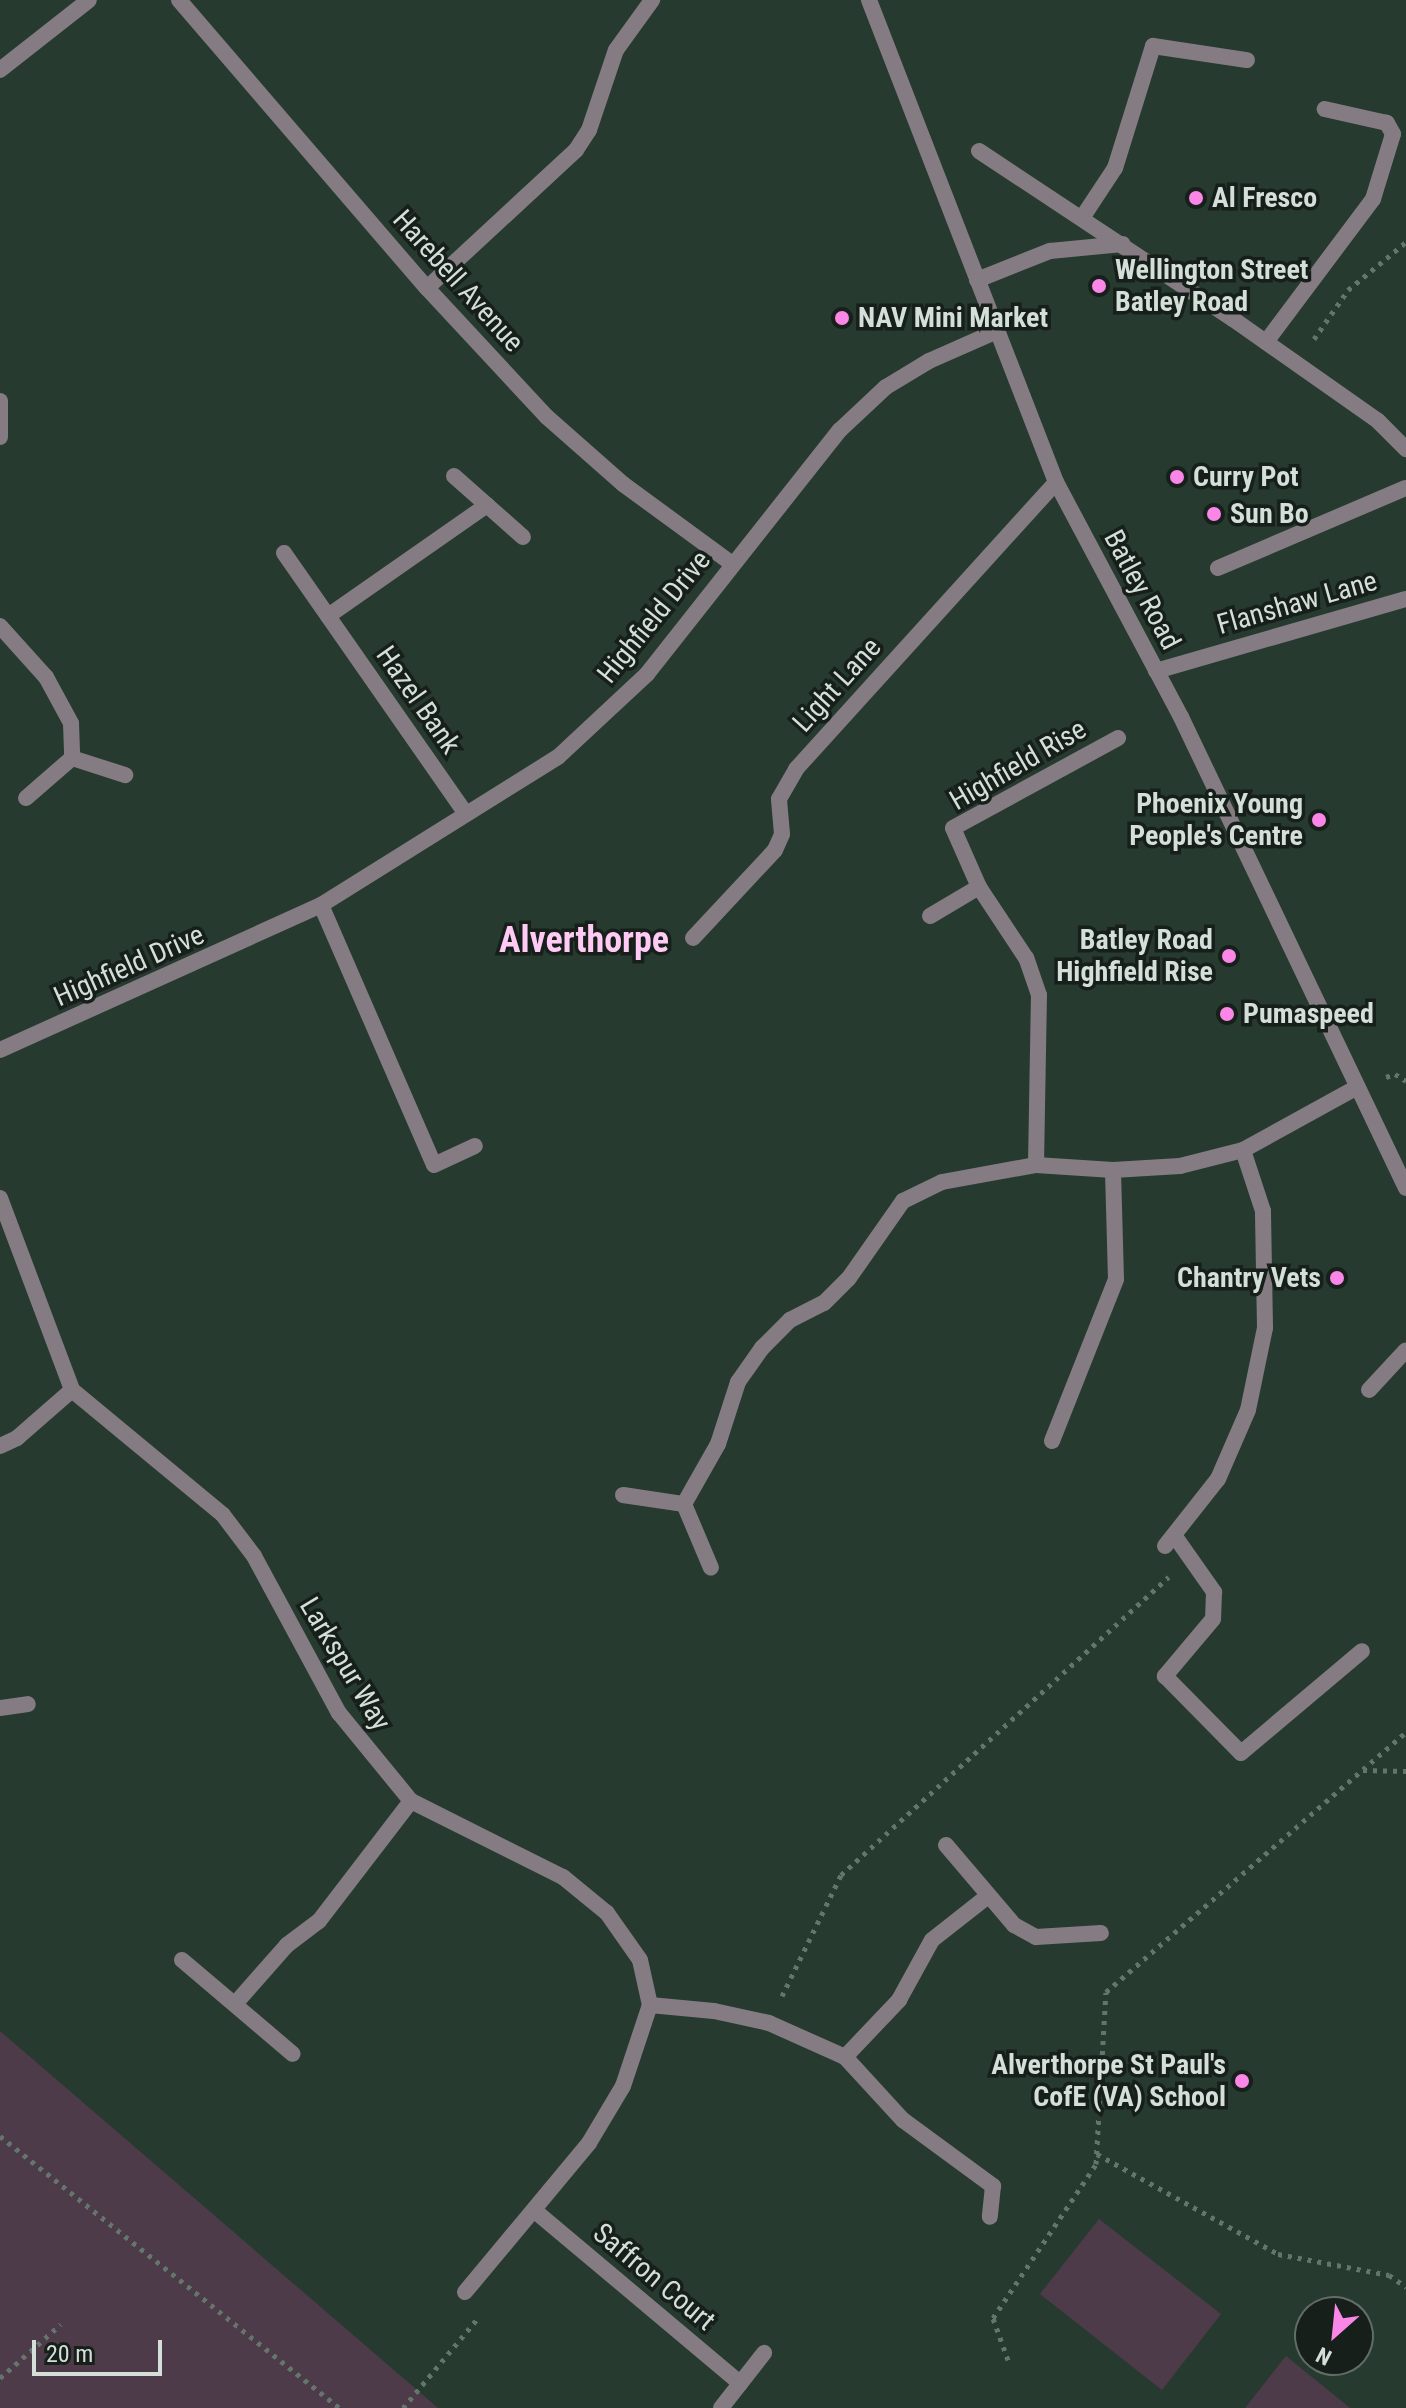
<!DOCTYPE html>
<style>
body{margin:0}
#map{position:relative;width:1406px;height:2408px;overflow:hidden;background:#273a30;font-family:"Roboto Condensed",sans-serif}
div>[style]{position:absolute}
.green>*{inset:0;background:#4e3b4a}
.path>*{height:5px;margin-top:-2.5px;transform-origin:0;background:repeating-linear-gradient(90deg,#64756c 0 4px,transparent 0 10px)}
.service>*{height:16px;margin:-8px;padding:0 8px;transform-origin:8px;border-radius:8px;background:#857c83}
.minor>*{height:16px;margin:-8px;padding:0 8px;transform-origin:8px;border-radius:8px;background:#857c83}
.tertiary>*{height:16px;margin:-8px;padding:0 8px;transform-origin:8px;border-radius:8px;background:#857c83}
.dots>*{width:22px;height:22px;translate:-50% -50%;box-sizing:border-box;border:4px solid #171f1a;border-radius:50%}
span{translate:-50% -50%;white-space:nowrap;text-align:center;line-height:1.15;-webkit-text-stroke:7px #171f1a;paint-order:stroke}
.poi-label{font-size:28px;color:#d3dfd8;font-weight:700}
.left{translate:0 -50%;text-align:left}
.right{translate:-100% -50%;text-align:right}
.street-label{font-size:28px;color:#d3dfd8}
.district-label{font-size:36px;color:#ffcaf4;font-weight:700}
.north{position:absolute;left:1294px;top:2296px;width:80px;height:80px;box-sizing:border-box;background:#171f1a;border:2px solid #626c66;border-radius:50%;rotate:207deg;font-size:22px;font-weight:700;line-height:32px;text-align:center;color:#d3dfd8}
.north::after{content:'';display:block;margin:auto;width:28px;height:36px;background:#fa87e7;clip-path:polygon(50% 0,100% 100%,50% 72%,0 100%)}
.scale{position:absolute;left:32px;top:2340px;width:130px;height:36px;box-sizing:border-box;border:4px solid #d3dfd8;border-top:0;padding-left:10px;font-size:24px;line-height:28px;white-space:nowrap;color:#d3dfd8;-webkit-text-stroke:6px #171f1a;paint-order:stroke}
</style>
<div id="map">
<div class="green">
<div style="clip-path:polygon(0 2031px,438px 2408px,0 2408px)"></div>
<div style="clip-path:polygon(1099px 2219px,1221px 2314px,1162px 2390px,1040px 2294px)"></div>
<div style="clip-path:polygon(1286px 2356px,1350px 2408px,1245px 2408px)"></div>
</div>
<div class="path">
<div style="left:1314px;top:339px;width:60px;rotate:-55.2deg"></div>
<div style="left:1348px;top:290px;width:75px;rotate:-39.6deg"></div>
<div style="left:1386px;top:1077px;width:9px;rotate:-18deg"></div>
<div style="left:1395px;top:1074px;width:13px;rotate:32deg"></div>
<div style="left:1363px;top:1770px;width:43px;rotate:1.3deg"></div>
<div style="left:782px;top:1996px;width:135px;rotate:-64deg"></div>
<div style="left:841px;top:1875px;width:443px;rotate:-42.3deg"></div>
<div style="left:0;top:2136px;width:435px;rotate:38.7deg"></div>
<div style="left:1097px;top:2154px;width:207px;rotate:28.9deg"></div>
<div style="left:1278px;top:2254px;width:113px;rotate:10.7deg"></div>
<div style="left:1389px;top:2275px;width:21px;rotate:35deg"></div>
<div style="left:1008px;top:2360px;width:45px;rotate:-109.7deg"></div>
<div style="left:993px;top:2318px;width:185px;rotate:-56.2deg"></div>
<div style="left:1096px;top:2164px;width:172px;rotate:-86.7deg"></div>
<div style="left:1106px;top:1992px;width:397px;rotate:-40.9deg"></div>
<div style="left:0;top:2378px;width:81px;rotate:-41.5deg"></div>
<div style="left:403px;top:2408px;width:117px;rotate:-50.2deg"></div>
</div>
<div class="service">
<div style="left:1082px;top:218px;width:60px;rotate:-56.6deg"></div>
<div style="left:1115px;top:168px;width:128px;rotate:-72.7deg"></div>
<div style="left:1153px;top:46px;width:95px;rotate:8.5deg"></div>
<div style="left:1266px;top:342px;width:179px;rotate:-53.2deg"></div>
<div style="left:1373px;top:199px;width:68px;rotate:-72.9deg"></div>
<div style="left:1393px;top:134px;width:13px;rotate:-119deg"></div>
<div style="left:1387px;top:123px;width:64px;rotate:-167.3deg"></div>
<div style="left:1218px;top:568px;width:204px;rotate:-23.1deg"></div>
<div style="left:1369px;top:1390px;width:54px;rotate:-47.2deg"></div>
<div style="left:1052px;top:1441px;width:174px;rotate:-68.4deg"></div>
<div style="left:1116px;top:1279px;width:109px;rotate:-91.6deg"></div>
<div style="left:1174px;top:1535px;width:70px;rotate:54.9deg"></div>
<div style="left:1214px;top:1592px;width:27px;rotate:92deg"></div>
<div style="left:1213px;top:1619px;width:75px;rotate:130.1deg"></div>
<div style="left:1165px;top:1676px;width:108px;rotate:45.4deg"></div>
<div style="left:1241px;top:1753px;width:158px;rotate:-40.1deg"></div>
<div style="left:946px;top:1845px;width:105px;rotate:49.6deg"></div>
<div style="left:1014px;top:1925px;width:25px;rotate:29deg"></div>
<div style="left:1036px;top:1937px;width:65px;rotate:-3.5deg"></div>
<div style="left:903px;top:2120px;width:112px;rotate:36.3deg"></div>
<div style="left:993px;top:2186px;width:31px;rotate:96deg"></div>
</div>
<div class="minor">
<div style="left:179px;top:0;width:380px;rotate:49.3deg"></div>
<div style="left:427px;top:288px;width:176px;rotate:47.1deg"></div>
<div style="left:547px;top:417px;width:101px;rotate:41.4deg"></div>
<div style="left:623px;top:484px;width:134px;rotate:36.2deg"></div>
<div style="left:0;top:70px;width:113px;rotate:-38.2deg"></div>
<div style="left:979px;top:151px;width:305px;rotate:33.5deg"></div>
<div style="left:1233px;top:319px;width:177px;rotate:35.1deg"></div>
<div style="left:1378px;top:421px;width:40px;rotate:45deg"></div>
<div style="left:977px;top:280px;width:79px;rotate:-21.7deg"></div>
<div style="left:1050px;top:251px;width:73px;rotate:-5.5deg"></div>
<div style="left:427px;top:288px;width:203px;rotate:-42.8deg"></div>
<div style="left:576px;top:150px;width:24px;rotate:-57deg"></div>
<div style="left:589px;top:130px;width:84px;rotate:-71.4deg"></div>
<div style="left:616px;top:50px;width:62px;rotate:-54.2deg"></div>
<div style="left:0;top:401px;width:36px;rotate:90deg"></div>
<div style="left:454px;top:476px;width:92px;rotate:41.5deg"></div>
<div style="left:284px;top:553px;width:318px;rotate:55.1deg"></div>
<div style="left:328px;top:616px;width:194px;rotate:-34.9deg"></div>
<div style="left:0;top:626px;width:69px;rotate:48deg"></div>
<div style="left:46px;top:677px;width:52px;rotate:61.5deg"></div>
<div style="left:71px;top:723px;width:35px;rotate:88deg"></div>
<div style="left:26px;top:798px;width:61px;rotate:-41deg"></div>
<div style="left:72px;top:758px;width:56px;rotate:17.8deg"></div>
<div style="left:321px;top:905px;width:283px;rotate:66.5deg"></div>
<div style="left:434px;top:1165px;width:45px;rotate:-24.9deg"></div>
<div style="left:930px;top:916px;width:57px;rotate:-30.6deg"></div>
<div style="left:693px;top:938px;width:120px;rotate:-47deg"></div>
<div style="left:775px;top:850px;width:17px;rotate:-66deg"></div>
<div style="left:782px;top:834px;width:35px;rotate:-95deg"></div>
<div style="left:779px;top:799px;width:34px;rotate:-60deg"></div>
<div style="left:796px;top:769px;width:387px;rotate:-47.8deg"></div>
<div style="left:0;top:1050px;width:352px;rotate:-24.3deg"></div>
<div style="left:321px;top:905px;width:279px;rotate:-32deg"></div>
<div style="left:558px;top:757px;width:122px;rotate:-43deg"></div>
<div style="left:647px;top:674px;width:311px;rotate:-51.7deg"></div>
<div style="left:840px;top:430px;width:63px;rotate:-43.1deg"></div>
<div style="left:886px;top:387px;width:50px;rotate:-31.2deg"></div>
<div style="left:929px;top:361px;width:74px;rotate:-23.8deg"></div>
<div style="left:1036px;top:1165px;width:170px;rotate:-89deg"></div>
<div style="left:1039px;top:995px;width:39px;rotate:-109deg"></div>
<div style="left:1026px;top:958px;width:85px;rotate:-123.5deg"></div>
<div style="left:979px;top:887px;width:64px;rotate:-113.8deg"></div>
<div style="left:953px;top:828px;width:188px;rotate:-28.6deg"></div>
<div style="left:0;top:1198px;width:205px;rotate:69.4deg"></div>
<div style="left:72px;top:1390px;width:196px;rotate:39.6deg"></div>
<div style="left:223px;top:1515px;width:51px;rotate:52.9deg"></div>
<div style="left:254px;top:1556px;width:179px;rotate:61.6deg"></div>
<div style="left:339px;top:1713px;width:114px;rotate:50.7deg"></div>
<div style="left:411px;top:1801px;width:170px;rotate:26.6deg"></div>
<div style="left:563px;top:1877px;width:57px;rotate:39.3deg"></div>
<div style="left:607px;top:1913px;width:57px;rotate:54.9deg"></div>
<div style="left:640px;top:1960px;width:46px;rotate:77.5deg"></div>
<div style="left:650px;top:2005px;width:64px;rotate:5.4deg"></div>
<div style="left:714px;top:2011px;width:56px;rotate:12.3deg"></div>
<div style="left:769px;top:2023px;width:83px;rotate:24.1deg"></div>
<div style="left:845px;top:2057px;width:86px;rotate:47.4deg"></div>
<div style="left:0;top:1446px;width:19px;rotate:-25deg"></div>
<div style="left:17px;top:1438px;width:73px;rotate:-41.1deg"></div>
<div style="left:623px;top:1495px;width:62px;rotate:8.4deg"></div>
<div style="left:684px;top:1504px;width:69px;rotate:67.1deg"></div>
<div style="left:684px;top:1504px;width:69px;rotate:-60.5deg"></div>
<div style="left:718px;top:1444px;width:65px;rotate:-72.1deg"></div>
<div style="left:738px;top:1382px;width:42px;rotate:-54.8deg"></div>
<div style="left:762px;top:1348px;width:40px;rotate:-45deg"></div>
<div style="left:790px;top:1320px;width:38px;rotate:-27deg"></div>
<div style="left:824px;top:1303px;width:35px;rotate:-45deg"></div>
<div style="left:849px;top:1278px;width:94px;rotate:-55deg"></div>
<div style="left:903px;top:1201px;width:43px;rotate:-26deg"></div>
<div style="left:942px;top:1182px;width:96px;rotate:-10.3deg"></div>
<div style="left:1036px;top:1165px;width:77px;rotate:3.7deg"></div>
<div style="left:1113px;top:1170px;width:67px;rotate:-3.4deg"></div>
<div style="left:1180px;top:1166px;width:65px;rotate:-14.3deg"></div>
<div style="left:1243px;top:1150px;width:129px;rotate:-28.8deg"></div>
<div style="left:1165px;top:1546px;width:85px;rotate:-51.7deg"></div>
<div style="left:1218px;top:1479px;width:75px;rotate:-66.5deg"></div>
<div style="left:1248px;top:1410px;width:84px;rotate:-78.3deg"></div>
<div style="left:1265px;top:1328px;width:117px;rotate:-91deg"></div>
<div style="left:1263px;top:1211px;width:64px;rotate:-108.2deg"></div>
<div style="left:0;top:1708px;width:28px;rotate:-8deg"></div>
<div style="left:182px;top:1960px;width:145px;rotate:40.3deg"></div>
<div style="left:235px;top:2004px;width:79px;rotate:-48.6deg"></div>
<div style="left:287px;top:1945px;width:40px;rotate:-37deg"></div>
<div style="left:319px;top:1921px;width:151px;rotate:-52.5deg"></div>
<div style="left:845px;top:2057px;width:79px;rotate:-46.5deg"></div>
<div style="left:899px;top:2000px;width:68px;rotate:-61.2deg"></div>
<div style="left:932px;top:1940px;width:71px;rotate:-38.2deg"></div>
<div style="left:535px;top:2211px;width:268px;rotate:40deg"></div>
<div style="left:465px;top:2292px;width:194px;rotate:-50.2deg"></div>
<div style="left:589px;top:2143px;width:66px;rotate:-59.2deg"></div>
<div style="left:623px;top:2086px;width:85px;rotate:-71.6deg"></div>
<div style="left:721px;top:2408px;width:70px;rotate:-52deg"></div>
</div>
<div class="tertiary">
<div style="left:869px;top:0;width:517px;rotate:68.8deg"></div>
<div style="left:1056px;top:482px;width:266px;rotate:62deg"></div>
<div style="left:1181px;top:717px;width:522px;rotate:64.47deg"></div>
<div style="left:1156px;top:671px;width:260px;rotate:-16.1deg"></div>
</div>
<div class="dots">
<div style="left:1196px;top:198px;background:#fa87e7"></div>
<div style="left:1099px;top:286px;background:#fa87e7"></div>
<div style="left:842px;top:318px;background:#fa87e7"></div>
<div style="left:1177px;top:477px;background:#fa87e7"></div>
<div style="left:1214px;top:514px;background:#fa87e7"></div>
<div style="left:1319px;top:820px;background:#fa87e7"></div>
<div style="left:1229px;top:956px;background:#fa87e7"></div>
<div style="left:1227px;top:1014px;background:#fa87e7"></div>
<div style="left:1337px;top:1278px;background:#fa87e7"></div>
<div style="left:1242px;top:2081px;background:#fa87e7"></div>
</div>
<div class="poi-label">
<span class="left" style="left:1212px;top:198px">Al Fresco</span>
<span class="left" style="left:1115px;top:286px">Wellington Street<br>Batley Road</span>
<span class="left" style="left:858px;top:318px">NAV Mini Market</span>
<span class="left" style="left:1193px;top:477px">Curry Pot</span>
<span class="left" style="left:1230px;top:514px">Sun Bo</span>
<span class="right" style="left:1303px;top:820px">Phoenix Young<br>People's Centre</span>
<span class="right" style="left:1213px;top:956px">Batley Road<br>Highfield Rise</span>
<span class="left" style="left:1243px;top:1014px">Pumaspeed</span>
<span class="right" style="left:1321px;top:1278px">Chantry Vets</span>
<span class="right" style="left:1226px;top:2081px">Alverthorpe St Paul's<br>CofE (VA) School</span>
</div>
<div class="street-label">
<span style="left:458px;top:281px;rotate:48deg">Harebell Avenue</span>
<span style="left:1142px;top:590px;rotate:62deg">Batley Road</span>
<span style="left:1297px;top:603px;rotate:-16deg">Flanshaw Lane</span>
<span style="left:654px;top:617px;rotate:-51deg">Highfield Drive</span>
<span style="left:837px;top:685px;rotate:-48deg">Light Lane</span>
<span style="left:418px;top:700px;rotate:55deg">Hazel Bank</span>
<span style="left:1018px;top:765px;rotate:-30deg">Highfield Rise</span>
<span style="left:129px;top:966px;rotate:-24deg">Highfield Drive</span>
<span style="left:345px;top:1664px;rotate:59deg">Larkspur Way</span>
<span style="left:654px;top:2277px;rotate:40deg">Saffron Court</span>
</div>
<div class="district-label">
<span style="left:584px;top:941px">Alverthorpe</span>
</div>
<div class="north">N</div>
<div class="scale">20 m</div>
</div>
